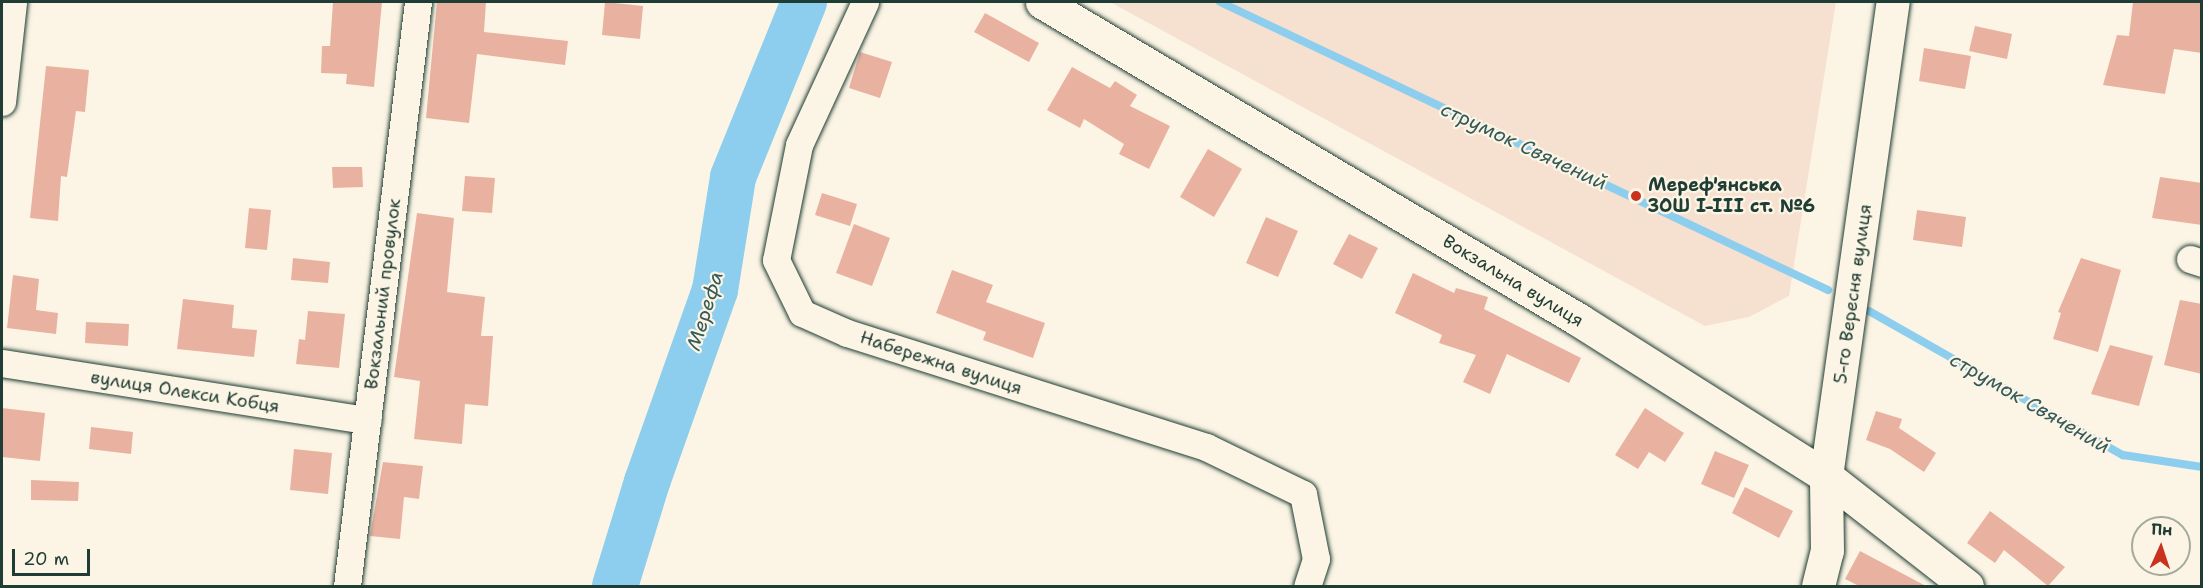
<!DOCTYPE html>
<meta charset="utf-8">
<style>
body{margin:0}
#map{position:relative;width:2203px;height:588px;overflow:hidden;background:#fcf5e5;font-family:"Shantell Sans",sans-serif}
div>[style]{position:absolute}
.built>*{inset:0;background:#f6e1d0}
.stream>*{height:8px;margin:-4px;padding:0 4px;transform-origin:4px;border-radius:4px;background:#8dceee}
.river>*{height:46px;margin:-23px;padding:0 23px;transform-origin:23px;border-radius:23px;background:#8dceee}
.building>*{inset:0;background:#e9b2a0}
.roads{filter:drop-shadow(0 0 2px #1f3d34) drop-shadow(0 0 2px #1f3d34)}
.minor>*{height:27px;margin:-13.5px;padding:0 13.5px;transform-origin:13.5px;border-radius:13.5px;background:#fcf5e5}
.tertiary>*{height:33px;margin:-16.5px;padding:0 16.5px;transform-origin:16.5px;border-radius:16.5px;background:#fcf5e5}
.dots>*{width:16px;height:16px;translate:-50% -50%;box-sizing:border-box;border:3px solid #fcf5e5;border-radius:50%}
span{translate:-50% -50%;white-space:nowrap;text-align:center;line-height:1.15;-webkit-text-stroke:4.5px #fcf5e5;paint-order:stroke}
.poi-label{font-size:18px;color:#1f3d34;font-weight:700}
.left{translate:0 -50%;text-align:left}
.street-label{font-size:18px;color:#1f3d34}
.water-label{font-size:20px;color:#355a59;font-style:italic}
.frame{position:absolute;inset:0;border:3px solid #1f3d34;pointer-events:none}
.north{position:absolute;left:2131px;top:516px;width:60px;height:60px;box-sizing:border-box;background:#fcf5e5;border:2px solid #a4ab9e;border-radius:50%;rotate:3deg;font-size:16px;font-weight:700;line-height:24px;text-align:center;color:#1f3d34}
.north::after{content:'';display:block;margin:auto;width:21px;height:27px;background:#c8321e;clip-path:polygon(50% 0,100% 100%,50% 72%,0 100%)}
.scale{position:absolute;left:12px;top:549px;width:78px;height:27px;box-sizing:border-box;border:3px solid #1f3d34;border-top:0;padding-left:8px;font-size:18px;line-height:21px;white-space:nowrap;color:#1f3d34;-webkit-text-stroke:4px #fcf5e5;paint-order:stroke}
</style>
<div id="map">
<div class="built">
<div style="clip-path:polygon(1110px 2px,1836px 2px,1789px 296px,1749px 317px,1705px 326px)"></div>
</div>
<div class="stream">
<div style="left:1220px;top:2px;width:673px;rotate:25.35deg"></div>
<div style="left:1869px;top:311px;width:292px;rotate:29.6deg"></div>
<div style="left:2123px;top:455px;width:80px;rotate:8.6deg"></div>
</div>
<div class="river">
<div style="left:615px;top:586px;width:109px;rotate:-72.9deg"></div>
<div style="left:647px;top:482px;width:204px;rotate:-70.5deg"></div>
<div style="left:715px;top:290px;width:114px;rotate:-80.9deg"></div>
<div style="left:733px;top:177px;width:189px;rotate:-67.9deg"></div>
</div>
<div class="building">
<div style="clip-path:polygon(333px 2px,382px 2px,374px 87px,346px 84px,347px 74px,321px 73px,322px 46px,330px 46px)"></div>
<div style="clip-path:polygon(437px 2px,486px 2px,484px 32px,568px 41px,565px 65px,477px 54px,469px 123px,426px 118px)"></div>
<div style="clip-path:polygon(605px 2px,643px 6px,640px 39px,602px 35px)"></div>
<div style="clip-path:polygon(2133px 2px,2202px 2px,2202px 53px,2174px 49px,2165px 94px,2103px 85px,2117px 35px,2129px 36px)"></div>
<div style="clip-path:polygon(985px 13px,1039px 43px,1029px 62px,974px 32px)"></div>
<div style="clip-path:polygon(1975px 26px,2012px 34px,2007px 59px,1969px 51px)"></div>
<div style="clip-path:polygon(1924px 48px,1971px 56px,1965px 89px,1919px 81px)"></div>
<div style="clip-path:polygon(860px 52px,892px 62px,880px 98px,849px 88px)"></div>
<div style="clip-path:polygon(46px 66px,89px 70px,85px 112px,76px 111px,67px 177px,61px 176px,58px 221px,30px 218px)"></div>
<div style="clip-path:polygon(1072px 67px,1110px 88px,1115px 81px,1137px 95px,1130px 106px,1170px 126px,1149px 169px,1119px 154px,1124px 144px,1084px 119px,1080px 128px,1047px 110px)"></div>
<div style="clip-path:polygon(1208px 149px,1242px 169px,1214px 217px,1180px 197px)"></div>
<div style="clip-path:polygon(332px 167px,362px 167px,363px 187px,333px 188px)"></div>
<div style="clip-path:polygon(465px 176px,495px 178px,492px 213px,462px 211px)"></div>
<div style="clip-path:polygon(2160px 177px,2202px 183px,2202px 225px,2152px 218px)"></div>
<div style="clip-path:polygon(822px 193px,857px 204px,850px 226px,815px 215px)"></div>
<div style="clip-path:polygon(249px 208px,271px 210px,267px 250px,245px 248px)"></div>
<div style="clip-path:polygon(1917px 210px,1966px 217px,1962px 247px,1913px 240px)"></div>
<div style="clip-path:polygon(417px 213px,454px 218px,447px 292px,485px 297px,481px 336px,493px 336px,488px 406px,465px 404px,462px 444px,414px 439px,420px 381px,394px 377px)"></div>
<div style="clip-path:polygon(1266px 217px,1298px 231px,1278px 277px,1246px 263px)"></div>
<div style="clip-path:polygon(854px 224px,890px 238px,872px 286px,836px 273px)"></div>
<div style="clip-path:polygon(1349px 234px,1378px 248px,1362px 279px,1333px 264px)"></div>
<div style="clip-path:polygon(293px 258px,330px 262px,328px 283px,291px 280px)"></div>
<div style="clip-path:polygon(2081px 258px,2121px 270px,2098px 352px,2053px 339px,2061px 313px,2058px 312px)"></div>
<div style="clip-path:polygon(952px 270px,993px 285px,986px 302px,1045px 323px,1033px 358px,983px 340px,986px 332px,936px 313px)"></div>
<div style="clip-path:polygon(1413px 273px,1454px 293px,1456px 288px,1488px 297px,1484px 309px,1581px 358px,1569px 383px,1507px 354px,1490px 394px,1463px 382px,1476px 355px,1439px 343px,1442px 335px,1395px 313px)"></div>
<div style="clip-path:polygon(13px 275px,39px 279px,36px 310px,58px 313px,56px 334px,7px 328px)"></div>
<div style="clip-path:polygon(183px 299px,234px 305px,232px 328px,257px 330px,254px 357px,177px 349px)"></div>
<div style="clip-path:polygon(2180px 300px,2202px 304px,2202px 374px,2164px 365px)"></div>
<div style="clip-path:polygon(308px 311px,345px 314px,339px 368px,296px 364px,299px 339px,305px 340px)"></div>
<div style="clip-path:polygon(86px 322px,129px 324px,128px 346px,85px 343px)"></div>
<div style="clip-path:polygon(2110px 345px,2153px 356px,2139px 406px,2091px 394px)"></div>
<div style="clip-path:polygon(2px 408px,45px 413px,40px 461px,2px 457px)"></div>
<div style="clip-path:polygon(1645px 408px,1684px 433px,1665px 462px,1649px 452px,1638px 469px,1615px 455px)"></div>
<div style="clip-path:polygon(1876px 411px,1902px 419px,1899px 428px,1936px 453px,1924px 472px,1890px 449px,1866px 440px)"></div>
<div style="clip-path:polygon(91px 427px,133px 432px,131px 454px,89px 449px)"></div>
<div style="clip-path:polygon(294px 449px,332px 453px,328px 494px,290px 490px)"></div>
<div style="clip-path:polygon(1715px 451px,1749px 465px,1734px 498px,1701px 484px)"></div>
<div style="clip-path:polygon(383px 462px,423px 466px,419px 499px,404px 497px,400px 539px,370px 536px)"></div>
<div style="clip-path:polygon(31px 480px,79px 482px,78px 501px,31px 500px)"></div>
<div style="clip-path:polygon(1745px 487px,1793px 511px,1779px 538px,1732px 513px)"></div>
<div style="clip-path:polygon(1990px 511px,2065px 567px,2048px 586px,2004px 550px,1995px 563px,1967px 543px)"></div>
<div style="clip-path:polygon(1860px 551px,1926px 586px,1859px 586px,1845px 579px)"></div>
</div>
<div class="roads">
<div class="minor">
<div style="left:865px;top:2px;width:157px;rotate:114.8deg"></div>
<div style="left:799px;top:145px;width:117px;rotate:101.3deg"></div>
<div style="left:776px;top:260px;width:59px;rotate:63.9deg"></div>
<div style="left:802px;top:313px;width:49px;rotate:24deg"></div>
<div style="left:847px;top:333px;width:377px;rotate:17.6deg"></div>
<div style="left:1206px;top:447px;width:108px;rotate:25.9deg"></div>
<div style="left:1303px;top:494px;width:66px;rotate:78.7deg"></div>
<div style="left:1316px;top:559px;width:28px;rotate:108deg"></div>
<div style="left:2px;top:102px;width:101px;rotate:-83.7deg"></div>
<div style="left:2190px;top:259px;width:13px;rotate:18deg"></div>
<div style="left:2px;top:363px;width:370px;rotate:8.9deg"></div>
<div style="left:347px;top:586px;width:588px;rotate:-83.07deg"></div>
</div>
<div class="tertiary">
<div style="left:1042px;top:2px;width:624px;rotate:30.63deg"></div>
<div style="left:1579px;top:320px;width:292px;rotate:32.3deg"></div>
<div style="left:1826px;top:476px;width:179px;rotate:38deg"></div>
<div style="left:1818px;top:586px;width:36px;rotate:-76deg"></div>
<div style="left:1827px;top:551px;width:75px;rotate:-90.8deg"></div>
<div style="left:1826px;top:476px;width:479px;rotate:-82deg"></div>
</div>
</div>
<div class="dots">
<div style="left:1636px;top:196px;background:#c8321e"></div>
</div>
<div class="poi-label">
<span class="left" style="left:1648px;top:196px">Мереф'янська<br>ЗОШ І-ІІІ ст. №6</span>
</div>
<div class="street-label">
<span style="left:1513px;top:281px;rotate:31deg">Вокзальна вулиця</span>
<span style="left:383px;top:294px;rotate:-83deg">Вокзальний провулок</span>
<span style="left:1853px;top:294px;rotate:-82deg">5-го Вересня вулиця</span>
<span style="left:941px;top:363px;rotate:18deg">Набережна вулиця</span>
<span style="left:185px;top:392px;rotate:9deg">вулиця Олекси Кобця</span>
</div>
<div class="water-label">
<span style="left:1524px;top:146px;rotate:25deg">струмок Свячений</span>
<span style="left:705px;top:311px;rotate:-73deg">Мерефа</span>
<span style="left:2030px;top:403px;rotate:30deg">струмок Свячений</span>
</div>
<div class="frame"></div>
<div class="north">Пн</div>
<div class="scale">20 m</div>
</div>
